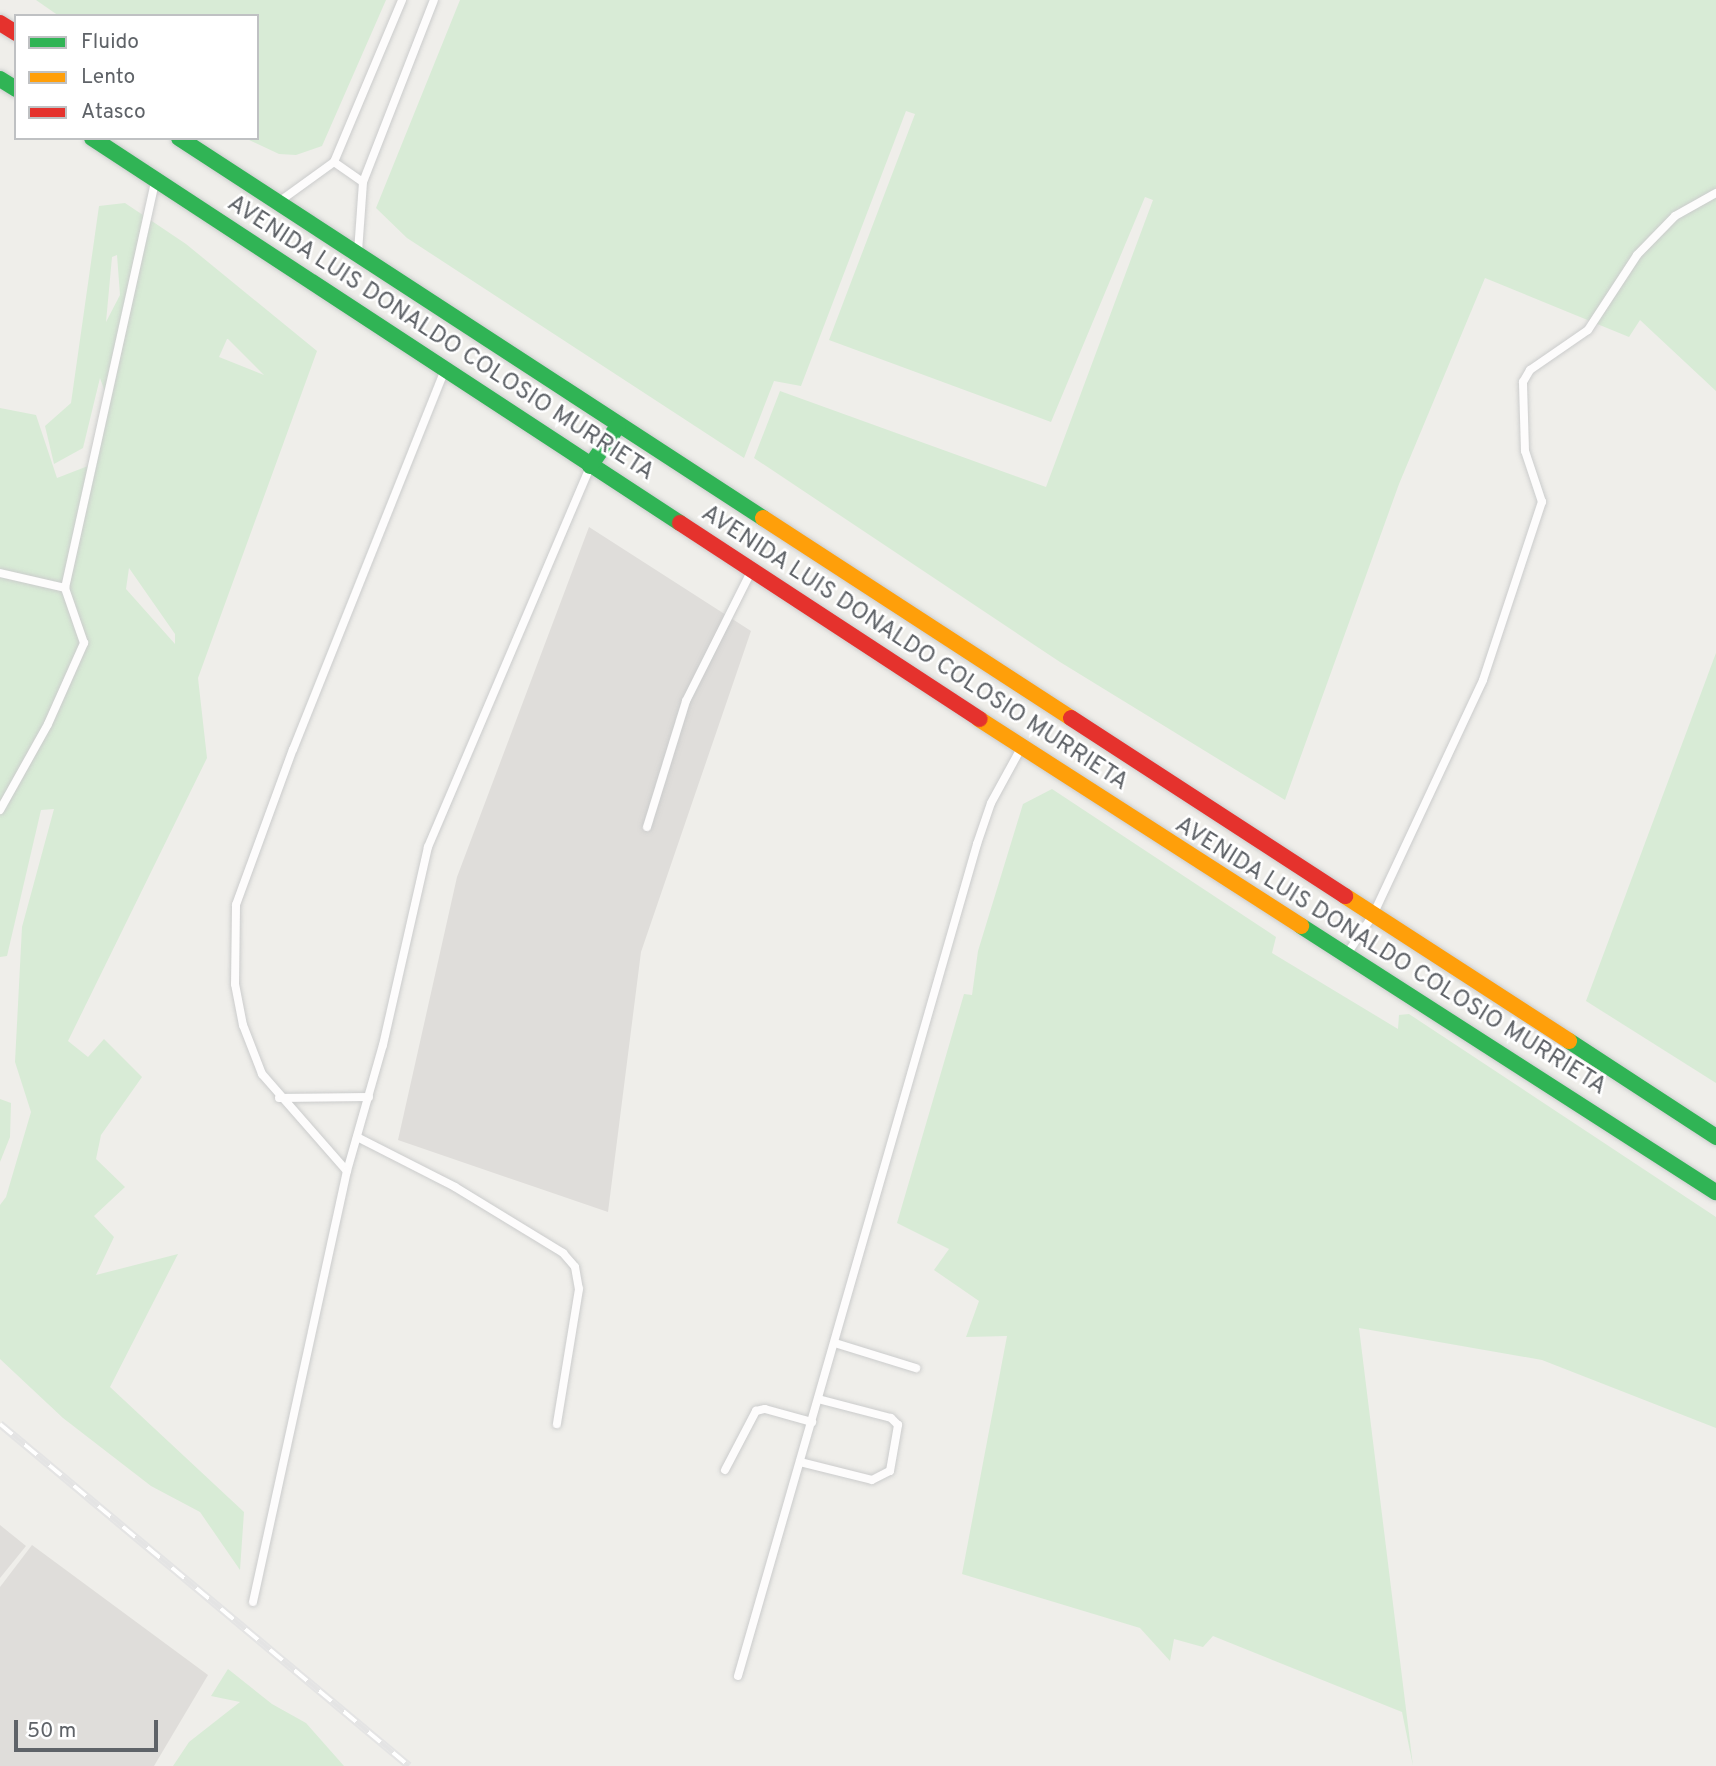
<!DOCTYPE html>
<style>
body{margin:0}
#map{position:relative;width:1716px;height:1766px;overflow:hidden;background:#efeeea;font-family:Overpass,sans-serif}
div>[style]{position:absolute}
.industrial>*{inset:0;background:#dfddda}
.green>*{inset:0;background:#d8ebd6}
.roads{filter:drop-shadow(0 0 2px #cbcccc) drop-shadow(0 0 2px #cbcccc)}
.lane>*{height:8px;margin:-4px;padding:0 4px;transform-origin:4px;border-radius:4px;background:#fdfcfc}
.fast>*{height:16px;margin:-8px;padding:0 8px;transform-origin:8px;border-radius:8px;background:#30b455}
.slow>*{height:16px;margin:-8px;padding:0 8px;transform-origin:8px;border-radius:8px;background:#ff9f0a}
.jam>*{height:16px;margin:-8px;padding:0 8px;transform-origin:8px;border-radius:8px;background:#e5322d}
.rail>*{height:8px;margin-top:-4px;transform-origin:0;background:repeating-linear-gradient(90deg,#fff 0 16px,#e4e4e4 0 32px);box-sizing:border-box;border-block:2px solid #e4e4e4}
span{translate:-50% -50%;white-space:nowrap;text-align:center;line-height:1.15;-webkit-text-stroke:5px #fff;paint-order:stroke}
.street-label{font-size:24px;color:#5f6368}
.legend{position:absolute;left:14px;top:14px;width:245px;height:126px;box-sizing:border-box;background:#fff;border:2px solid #bfc1c3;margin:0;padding:9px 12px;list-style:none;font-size:21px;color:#5f6368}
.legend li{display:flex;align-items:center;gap:14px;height:35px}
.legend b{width:35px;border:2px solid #bfc1c3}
.scale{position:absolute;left:14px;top:1720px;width:144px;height:32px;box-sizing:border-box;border:4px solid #5f6368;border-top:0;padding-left:9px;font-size:21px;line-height:24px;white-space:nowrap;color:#5f6368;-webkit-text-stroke:5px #fff;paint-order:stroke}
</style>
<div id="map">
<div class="industrial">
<div style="clip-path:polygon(589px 527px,751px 631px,641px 952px,608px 1212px,398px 1140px,457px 877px)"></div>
<div style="clip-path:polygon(0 1525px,26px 1546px,0 1578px)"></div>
<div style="clip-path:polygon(32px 1545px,208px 1675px,154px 1766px,0 1766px,0 1587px)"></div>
</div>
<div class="green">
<div style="clip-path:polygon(36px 0,386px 0,322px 146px,296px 155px,279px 154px,245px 138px,257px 138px,257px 16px,59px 16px)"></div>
<div style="clip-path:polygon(460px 0,1716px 0,1716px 391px,1640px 320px,1629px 337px,1485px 278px,1399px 484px,1285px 800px,1060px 662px,754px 458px,780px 391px,1046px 487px,1153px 200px,1145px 197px,1051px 422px,829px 340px,915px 114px,906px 111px,801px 386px,774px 381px,744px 458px,407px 238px,376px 208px)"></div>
<div style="clip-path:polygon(evenodd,125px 203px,186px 244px,317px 351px,198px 678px,207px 758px,68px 1041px,88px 1057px,104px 1039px,142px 1077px,101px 1135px,96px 1159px,125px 1187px,94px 1216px,114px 1237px,96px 1275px,178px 1254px,110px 1387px,244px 1512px,240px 1570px,200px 1512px,151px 1486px,63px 1418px,0 1359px,0 1205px,6px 1197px,31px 1112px,15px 1062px,22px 927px,54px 809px,41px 810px,7px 956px,0 957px,0 408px,36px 415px,57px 478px,88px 466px,107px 398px,100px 378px,83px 448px,54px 464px,45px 426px,71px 403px,99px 206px,125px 203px,117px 255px,120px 295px,106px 322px,112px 257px,117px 255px,125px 203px,227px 339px,228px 339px,264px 375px,219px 357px,227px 339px,125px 203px,129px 568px,175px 634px,175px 644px,126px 589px,129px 568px)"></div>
<div style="clip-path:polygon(1716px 653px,1716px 1083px,1586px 1001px)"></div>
<div style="clip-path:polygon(1052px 789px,1276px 937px,1272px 953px,1398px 1029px,1399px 1015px,1409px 1014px,1716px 1217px,1716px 1428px,1542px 1360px,1359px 1328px,1413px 1766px,1402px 1712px,1213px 1636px,1203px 1647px,1174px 1639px,1170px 1661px,1140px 1628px,962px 1574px,1007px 1336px,966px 1337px,979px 1301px,934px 1270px,949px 1249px,897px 1223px,964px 994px,972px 995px,978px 951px,1023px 804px)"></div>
<div style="clip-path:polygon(0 1099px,11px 1103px,10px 1137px,0 1162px)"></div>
<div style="clip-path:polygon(228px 1669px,272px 1704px,306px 1723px,344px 1766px,173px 1766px,189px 1742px,240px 1702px,211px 1696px)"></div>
</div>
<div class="roads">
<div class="lane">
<div style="left:334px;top:162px;width:35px;rotate:35deg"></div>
<div style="left:280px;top:201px;width:67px;rotate:-35.8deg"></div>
<div style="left:334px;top:162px;width:176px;rotate:-67.2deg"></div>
<div style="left:358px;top:252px;width:70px;rotate:-85.9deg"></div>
<div style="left:363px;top:182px;width:195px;rotate:-68.7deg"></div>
<div style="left:444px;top:372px;width:406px;rotate:111.8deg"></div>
<div style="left:293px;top:749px;width:166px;rotate:110.1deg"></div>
<div style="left:236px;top:905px;width:79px;rotate:90.7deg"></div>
<div style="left:235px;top:984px;width:42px;rotate:79deg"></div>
<div style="left:243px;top:1025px;width:53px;rotate:68.8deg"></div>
<div style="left:262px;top:1074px;width:129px;rotate:48.8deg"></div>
<div style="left:347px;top:1171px;width:131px;rotate:-74.1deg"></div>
<div style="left:383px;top:1045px;width:203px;rotate:-77.2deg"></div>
<div style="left:428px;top:847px;width:413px;rotate:-66.9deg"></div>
<div style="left:0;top:573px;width:67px;rotate:13deg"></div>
<div style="left:0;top:810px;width:98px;rotate:-60.8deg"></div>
<div style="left:48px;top:724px;width:89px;rotate:-66deg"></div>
<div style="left:84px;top:643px;width:58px;rotate:-109.1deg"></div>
<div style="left:65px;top:588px;width:416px;rotate:-77.5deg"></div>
<div style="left:647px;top:827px;width:132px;rotate:-72.8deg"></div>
<div style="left:686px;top:701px;width:144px;rotate:-63.3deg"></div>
<div style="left:1349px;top:951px;width:43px;rotate:-56.3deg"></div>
<div style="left:1373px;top:915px;width:259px;rotate:-64.9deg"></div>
<div style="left:1483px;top:680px;width:188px;rotate:-71.7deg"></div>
<div style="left:1542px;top:502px;width:54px;rotate:-108.4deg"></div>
<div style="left:1525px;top:451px;width:69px;rotate:-91.7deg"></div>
<div style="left:1523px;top:382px;width:14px;rotate:-60deg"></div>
<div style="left:1530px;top:370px;width:70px;rotate:-34.6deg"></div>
<div style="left:1588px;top:330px;width:90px;rotate:-56.8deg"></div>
<div style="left:1637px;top:255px;width:54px;rotate:-45.7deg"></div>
<div style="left:1675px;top:216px;width:47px;rotate:-29.3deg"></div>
<div style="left:279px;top:1098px;width:90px;rotate:-0.6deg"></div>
<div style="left:357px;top:1137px;width:110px;rotate:27deg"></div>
<div style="left:455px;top:1187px;width:127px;rotate:31.4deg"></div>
<div style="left:563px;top:1253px;width:18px;rotate:49deg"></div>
<div style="left:575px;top:1267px;width:22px;rotate:80deg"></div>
<div style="left:579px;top:1289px;width:137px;rotate:99.3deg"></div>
<div style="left:835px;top:1343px;width:85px;rotate:17.2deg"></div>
<div style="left:800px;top:1462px;width:74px;rotate:14deg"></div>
<div style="left:872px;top:1480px;width:20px;rotate:-27deg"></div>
<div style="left:890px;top:1471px;width:47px;rotate:-80.1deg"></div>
<div style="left:898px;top:1425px;width:10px;rotate:-135deg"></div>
<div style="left:891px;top:1418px;width:75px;rotate:-165.4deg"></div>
<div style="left:725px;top:1470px;width:67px;rotate:-62.3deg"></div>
<div style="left:756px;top:1411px;width:9px;rotate:-13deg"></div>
<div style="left:765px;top:1409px;width:49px;rotate:15.5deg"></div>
<div style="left:253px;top:1602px;width:441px;rotate:-77.7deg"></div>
<div style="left:738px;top:1676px;width:866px;rotate:-73.97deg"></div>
<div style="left:977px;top:844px;width:43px;rotate:-71.1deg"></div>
<div style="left:991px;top:803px;width:60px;rotate:-61.3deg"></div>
</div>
<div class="fast">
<div style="left:0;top:79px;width:19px;rotate:32deg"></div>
<div style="left:92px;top:138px;width:703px;rotate:33.22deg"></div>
<div style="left:179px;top:138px;width:697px;rotate:33.05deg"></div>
<div style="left:590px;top:466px;width:49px;rotate:-55deg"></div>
<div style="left:1301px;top:926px;width:493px;rotate:32.7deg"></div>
<div style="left:1569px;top:1041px;width:176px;rotate:33.1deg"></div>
</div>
<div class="slow">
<div style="left:763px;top:518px;width:367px;rotate:33deg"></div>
<div style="left:979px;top:719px;width:383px;rotate:32.7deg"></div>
<div style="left:1345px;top:896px;width:267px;rotate:32.9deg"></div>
</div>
<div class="jam">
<div style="left:0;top:23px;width:19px;rotate:32deg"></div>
<div style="left:680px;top:523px;width:358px;rotate:33.2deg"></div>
<div style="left:1071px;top:718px;width:327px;rotate:33deg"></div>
</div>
</div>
<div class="rail">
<div style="left:0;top:1424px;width:533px;rotate:39.9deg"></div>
</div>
<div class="street-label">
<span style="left:440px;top:339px;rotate:33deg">AVENIDA LUIS DONALDO COLOSIO MURRIETA</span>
<span style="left:914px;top:649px;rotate:33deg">AVENIDA LUIS DONALDO COLOSIO MURRIETA</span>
<span style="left:1390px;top:957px;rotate:32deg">AVENIDA LUIS DONALDO COLOSIO MURRIETA</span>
</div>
<ul class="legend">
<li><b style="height:9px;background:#30b455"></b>Fluido</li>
<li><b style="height:9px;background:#ff9f0a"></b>Lento</li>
<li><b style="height:9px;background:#e5322d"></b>Atasco</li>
</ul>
<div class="scale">50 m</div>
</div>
